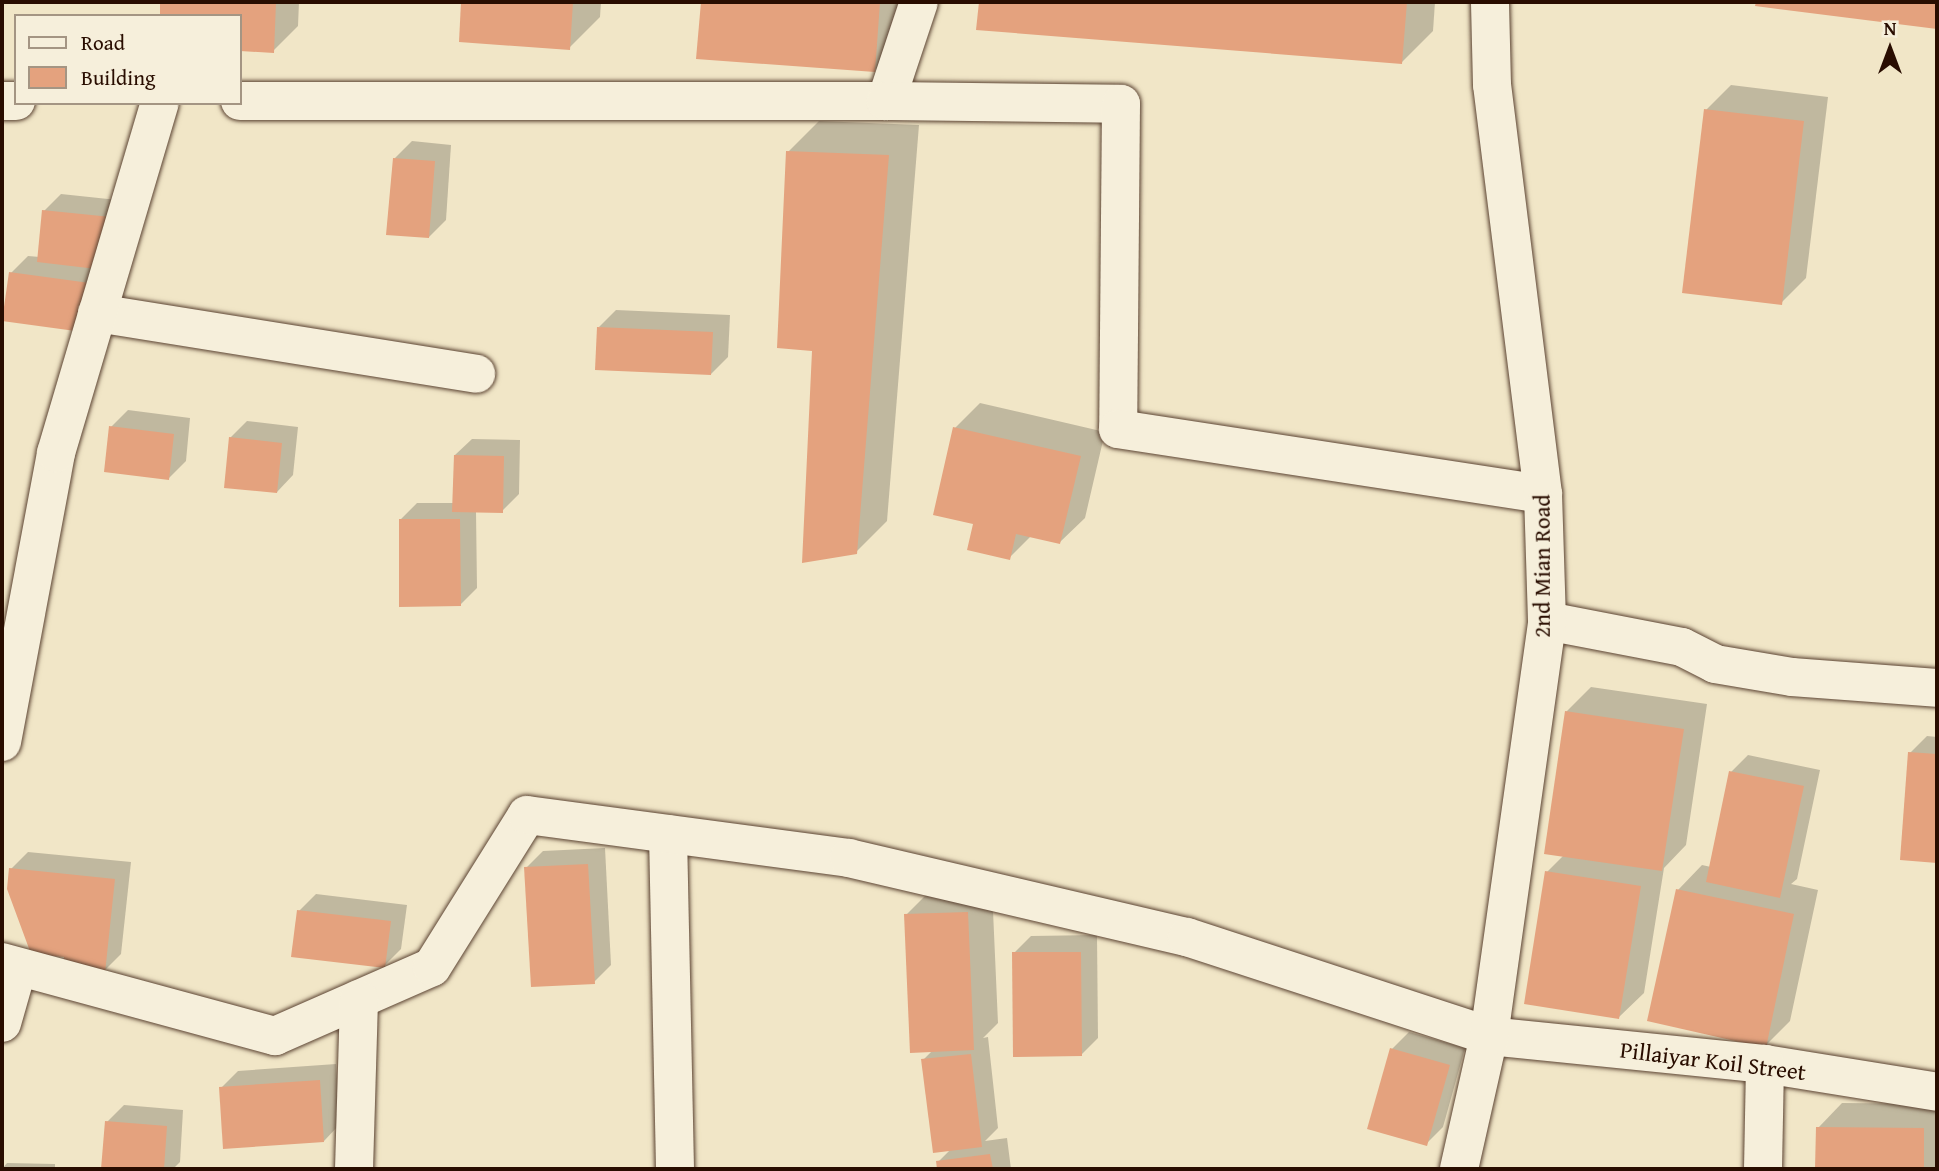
<!DOCTYPE html>
<style>
body{margin:0}
#map{position:relative;width:1939px;height:1171px;overflow:hidden;background:#f1e6c7;font-family:"Gentium Book Plus",serif}
div>[style]{position:absolute}
.shadow>*{inset:0;background:#0003}
.building>*{inset:0;background:#e4a27e}
.roads{filter:drop-shadow(0 0 2px #5b4332) drop-shadow(0 0 2px #5b4332)}
.street>*{height:38px;margin:-19px;padding:0 19px;transform-origin:19px;border-radius:19px;background:#f6efdb}
.secondary>*{height:38px;margin:-19px;padding:0 19px;transform-origin:19px;border-radius:19px;background:#f6efdb}
span{translate:-50% -50%;white-space:nowrap;text-align:center;line-height:1.15;-webkit-text-stroke:5px #f6efdb;paint-order:stroke}
.street-label{font-size:23px;color:#290d00}
.frame{position:absolute;inset:0;border:4px solid #290d00;pointer-events:none}
.legend{position:absolute;left:14px;top:14px;width:228px;height:91px;box-sizing:border-box;background:#f6efdb;border:2px solid #a49583;margin:0;padding:9px 12px;list-style:none;font-size:21px;color:#290d00}
.legend li{display:flex;align-items:center;gap:14px;height:35px}
.legend b{width:35px;border:2px solid #a49583}
.north{position:absolute;left:1855px;top:14px;width:70px;height:70px;-webkit-text-stroke:5px #f6efdb;paint-order:stroke;rotate:0deg;font-size:19px;font-weight:700;line-height:28px;text-align:center;color:#290d00}
.north::after{content:'';display:block;margin:auto;width:24px;height:32px;background:#290d00;clip-path:polygon(50% 0,100% 100%,50% 72%,0 100%)}
</style>
<div id="map">
<div class="shadow">
<div style="clip-path:polygon(162px 2px,299px 2px,298px 26px,273px 51px,240px 50px,240px 16px,162px 16px)"></div>
<div style="clip-path:polygon(463px 2px,601px 2px,600px 17px,569px 48px,460px 40px)"></div>
<div style="clip-path:polygon(702px 2px,902px 2px,899px 46px,874px 71px,698px 58px)"></div>
<div style="clip-path:polygon(980px 2px,1435px 2px,1433px 31px,1402px 62px,978px 28px)"></div>
<div style="clip-path:polygon(1757px 2px,1937px 2px,1937px 27px,1757px 5px)"></div>
<div style="clip-path:polygon(1731px 85px,1828px 97px,1806px 278px,1781px 303px,1706px 110px)"></div>
<div style="clip-path:polygon(819px 121px,919px 125px,887px 521px,856px 552px,814px 349px,788px 152px)"></div>
<div style="clip-path:polygon(412px 141px,451px 145px,446px 220px,429px 237px,395px 158px)"></div>
<div style="clip-path:polygon(61px 194px,127px 201px,106px 314px,11px 273px,28px 256px,40px 257px,44px 211px)"></div>
<div style="clip-path:polygon(616px 310px,730px 315px,728px 357px,711px 374px,599px 327px)"></div>
<div style="clip-path:polygon(980px 403px,1105px 432px,1085px 518px,1060px 542px,1031px 536px,1009px 558px,955px 428px)"></div>
<div style="clip-path:polygon(128px 410px,190px 418px,186px 461px,169px 478px,111px 427px)"></div>
<div style="clip-path:polygon(247px 421px,298px 427px,293px 475px,277px 492px,230px 438px)"></div>
<div style="clip-path:polygon(472px 439px,520px 440px,519px 494px,502px 511px,476px 511px,477px 588px,460px 605px,400px 520px,417px 503px,454px 503px,455px 455px)"></div>
<div style="clip-path:polygon(1591px 687px,1707px 704px,1686px 845px,1664px 868px,1644px 993px,1619px 1017px,1547px 872px,1564px 855px,1566px 712px)"></div>
<div style="clip-path:polygon(1927px 736px,1937px 737px,1937px 861px,1902px 859px,1910px 753px)"></div>
<div style="clip-path:polygon(1748px 755px,1820px 770px,1797px 879px,1791px 884px,1818px 890px,1790px 1021px,1765px 1046px,1678px 890px,1702px 865px,1711px 867px,1731px 772px)"></div>
<div style="clip-path:polygon(605px 848px,611px 965px,594px 982px,526px 868px,543px 851px)"></div>
<div style="clip-path:polygon(28px 852px,131px 862px,121px 954px,104px 971px,66px 956px,11px 869px)"></div>
<div style="clip-path:polygon(992px 888px,998px 1023px,983px 1038px,988px 1037px,998px 1128px,985px 1141px,1007px 1138px,1011px 1169px,939px 1169px,938px 1162px,951px 1149px,923px 1060px,933px 1050px,906px 915px,931px 890px)"></div>
<div style="clip-path:polygon(316px 894px,407px 905px,401px 949px,384px 966px,299px 911px)"></div>
<div style="clip-path:polygon(1097px 935px,1098px 1038px,1081px 1055px,1014px 953px,1031px 936px)"></div>
<div style="clip-path:polygon(1409px 1032px,1465px 1048px,1443px 1127px,1426px 1144px,1392px 1049px)"></div>
<div style="clip-path:polygon(336px 1064px,340px 1124px,324px 1141px,221px 1088px,238px 1071px)"></div>
<div style="clip-path:polygon(1842px 1103px,1937px 1104px,1937px 1169px,1817px 1169px,1818px 1128px)"></div>
<div style="clip-path:polygon(124px 1105px,183px 1110px,180px 1162px,173px 1169px,103px 1169px,107px 1122px)"></div>
<div style="clip-path:polygon(7px 1163px,55px 1164px,55px 1169px,2px 1169px)"></div>
</div>
<div class="building">
<div style="clip-path:polygon(160px 2px,276px 2px,274px 53px,240px 51px,240px 16px,160px 16px)"></div>
<div style="clip-path:polygon(461px 2px,573px 2px,570px 50px,459px 42px)"></div>
<div style="clip-path:polygon(701px 2px,880px 2px,875px 72px,696px 59px)"></div>
<div style="clip-path:polygon(979px 2px,1407px 2px,1402px 64px,976px 30px)"></div>
<div style="clip-path:polygon(1756px 2px,1937px 2px,1937px 29px,1755px 6px)"></div>
<div style="clip-path:polygon(1704px 109px,1804px 121px,1782px 305px,1682px 293px)"></div>
<div style="clip-path:polygon(786px 151px,889px 155px,857px 554px,802px 563px,812px 351px,777px 348px)"></div>
<div style="clip-path:polygon(393px 158px,435px 161px,429px 238px,386px 235px)"></div>
<div style="clip-path:polygon(42px 210px,111px 217px,105px 270px,37px 262px)"></div>
<div style="clip-path:polygon(9px 272px,97px 284px,90px 333px,2px 321px)"></div>
<div style="clip-path:polygon(597px 327px,713px 332px,711px 375px,595px 370px)"></div>
<div style="clip-path:polygon(109px 426px,174px 434px,169px 480px,104px 472px)"></div>
<div style="clip-path:polygon(953px 427px,1081px 456px,1060px 544px,1016px 534px,1010px 560px,967px 550px,973px 524px,933px 515px)"></div>
<div style="clip-path:polygon(229px 437px,282px 443px,277px 493px,224px 488px)"></div>
<div style="clip-path:polygon(454px 455px,504px 456px,503px 513px,452px 512px)"></div>
<div style="clip-path:polygon(399px 519px,460px 519px,461px 606px,399px 607px)"></div>
<div style="clip-path:polygon(1565px 711px,1684px 729px,1662px 871px,1544px 854px)"></div>
<div style="clip-path:polygon(1908px 752px,1937px 754px,1937px 863px,1900px 860px)"></div>
<div style="clip-path:polygon(1729px 771px,1804px 786px,1780px 898px,1706px 882px)"></div>
<div style="clip-path:polygon(588px 864px,595px 984px,531px 987px,524px 867px)"></div>
<div style="clip-path:polygon(9px 868px,115px 879px,105px 973px,62px 968px,64px 957px,31px 954px,7px 889px)"></div>
<div style="clip-path:polygon(1545px 871px,1641px 886px,1619px 1019px,1524px 1004px)"></div>
<div style="clip-path:polygon(1676px 889px,1794px 914px,1766px 1048px,1647px 1021px)"></div>
<div style="clip-path:polygon(297px 910px,391px 921px,385px 968px,291px 957px)"></div>
<div style="clip-path:polygon(968px 912px,974px 1050px,910px 1053px,904px 914px)"></div>
<div style="clip-path:polygon(1012px 952px,1081px 952px,1082px 1056px,1013px 1057px)"></div>
<div style="clip-path:polygon(1390px 1048px,1450px 1065px,1427px 1146px,1367px 1129px)"></div>
<div style="clip-path:polygon(971px 1054px,982px 1147px,933px 1153px,921px 1059px)"></div>
<div style="clip-path:polygon(320px 1080px,324px 1142px,223px 1149px,219px 1087px)"></div>
<div style="clip-path:polygon(105px 1121px,167px 1126px,164px 1169px,101px 1169px)"></div>
<div style="clip-path:polygon(1816px 1127px,1924px 1128px,1924px 1169px,1815px 1169px)"></div>
<div style="clip-path:polygon(990px 1154px,993px 1169px,937px 1169px,936px 1161px)"></div>
</div>
<div class="roads">
<div class="street">
<div style="left:2px;top:101px;width:14px"></div>
<div style="left:240px;top:101px;width:646px"></div>
<div style="left:886px;top:101px;width:104px;rotate:-71.6deg"></div>
<div style="left:886px;top:101px;width:235px;rotate:0.7deg"></div>
<div style="left:1121px;top:104px;width:325px;rotate:90.5deg"></div>
<div style="left:1118px;top:429px;width:430px;rotate:8.7deg"></div>
<div style="left:97px;top:313px;width:384px;rotate:9.1deg"></div>
<div style="left:1547px;top:621px;width:137px;rotate:10.9deg"></div>
<div style="left:1682px;top:647px;width:37px;rotate:27deg"></div>
<div style="left:1715px;top:664px;width:78px;rotate:9.6deg"></div>
<div style="left:1792px;top:677px;width:145px;rotate:4.3deg"></div>
<div style="left:2px;top:742px;width:294px;rotate:-79.4deg"></div>
<div style="left:56px;top:453px;width:365px;rotate:-73.5deg"></div>
<div style="left:668px;top:834px;width:335px;rotate:88.8deg"></div>
<div style="left:2px;top:962px;width:283px;rotate:15.2deg"></div>
<div style="left:275px;top:1036px;width:171px;rotate:-23.7deg"></div>
<div style="left:432px;top:967px;width:179px;rotate:-58deg"></div>
<div style="left:527px;top:815px;width:325px;rotate:7.6deg"></div>
<div style="left:849px;top:858px;width:347px;rotate:13.2deg"></div>
<div style="left:1187px;top:937px;width:318px;rotate:18.1deg"></div>
<div style="left:1489px;top:1036px;width:277px;rotate:5.8deg"></div>
<div style="left:1765px;top:1064px;width:174px;rotate:9.2deg"></div>
<div style="left:2px;top:1023px;width:58px;rotate:-74.1deg"></div>
<div style="left:354px;top:1169px;width:170px;rotate:-88.3deg"></div>
<div style="left:1763px;top:1169px;width:105px;rotate:-88.9deg"></div>
</div>
<div class="secondary">
<div style="left:1459px;top:1169px;width:136px;rotate:-77.3deg"></div>
<div style="left:1489px;top:1036px;width:419px;rotate:-82deg"></div>
<div style="left:1547px;top:621px;width:127px;rotate:-91.8deg"></div>
<div style="left:1543px;top:494px;width:412px;rotate:-97.1deg"></div>
<div style="left:1492px;top:85px;width:83px;rotate:-91.4deg"></div>
</div>
</div>
<div class="street-label">
<span style="left:1542px;top:566px;rotate:-90deg">2nd Mian Road</span>
<span style="left:1713px;top:1061px;rotate:7deg">Pillaiyar Koil Street</span>
</div>
<div class="frame"></div>
<ul class="legend">
<li><b style="height:9px;background:#f6efdb"></b>Road</li>
<li><b style="height:19px;background:#e4a27e"></b>Building</li>
</ul>
<div class="north">N</div>
</div>
